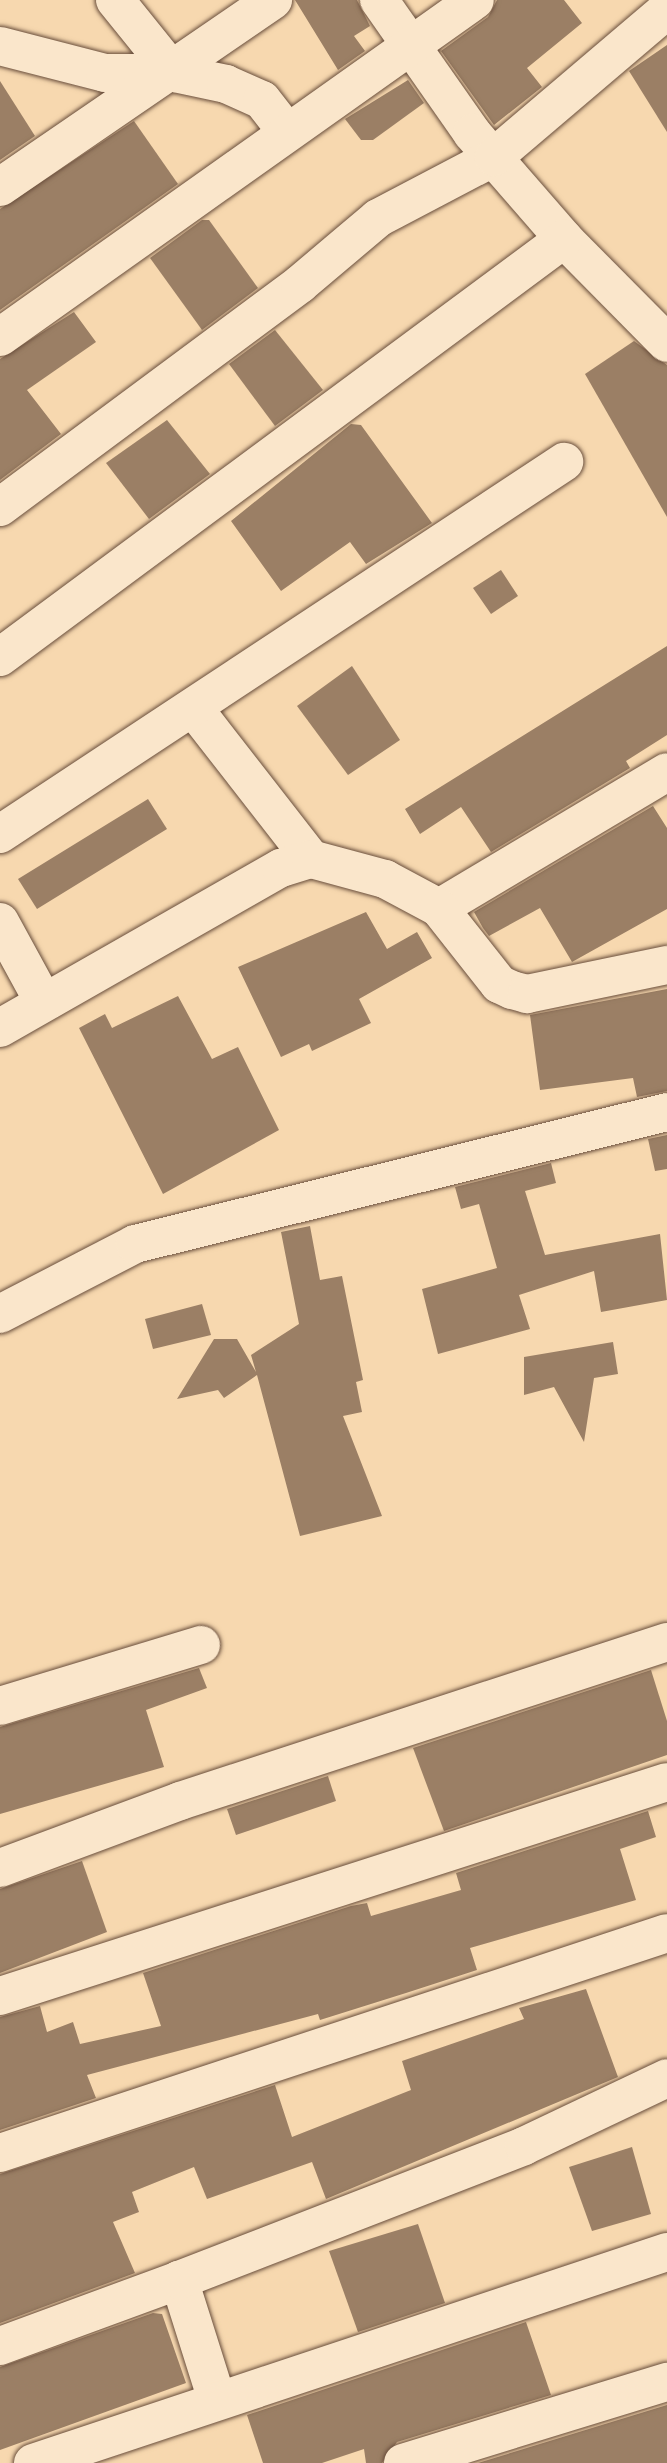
<!DOCTYPE html>
<style>
body{margin:0}
#map{position:relative;width:667px;height:2463px;overflow:hidden;background:#f7d8af;font-family:"Sorts Mill Goudy",serif}
div>[style]{position:absolute}
.building>*{inset:0;background:#9b7f65}
.roads{filter:drop-shadow(0 0 2px #684d3b) drop-shadow(0 0 2px #684d3b)}
.minor>*{height:38px;margin:-19px;padding:0 19px;transform-origin:19px;border-radius:19px;background:#fae6cb}
span{translate:-50% -50%;white-space:nowrap;text-align:center;line-height:1.15;-webkit-text-stroke:7px #fae6cb;paint-order:stroke}
</style>
<div id="map">
<div class="building">
<div style="clip-path:polygon(295px 0,357px 0,370px 26px,354px 36px,365px 51px,338px 70px)"></div>
<div style="clip-path:polygon(497px 0,564px 0,582px 23px,527px 68px,542px 87px,494px 125px,441px 51px,488px 17px)"></div>
<div style="clip-path:polygon(667px 45px,667px 132px,629px 71px)"></div>
<div style="clip-path:polygon(408px 80px,424px 103px,373px 140px,361px 140px,345px 119px)"></div>
<div style="clip-path:polygon(0 81px,35px 136px,0 160px)"></div>
<div style="clip-path:polygon(134px 121px,178px 184px,0 310px,0 209px)"></div>
<div style="clip-path:polygon(202px 220px,209px 220px,258px 288px,202px 330px,150px 258px)"></div>
<div style="clip-path:polygon(74px 312px,96px 342px,27px 390px,61px 434px,0 480px,0 359px)"></div>
<div style="clip-path:polygon(275px 330px,323px 390px,275px 426px,229px 364px)"></div>
<div style="clip-path:polygon(634px 341px,667px 365px,667px 517px,585px 374px)"></div>
<div style="clip-path:polygon(167px 420px,210px 474px,149px 519px,106px 463px)"></div>
<div style="clip-path:polygon(351px 424px,361px 425px,432px 523px,366px 564px,350px 542px,281px 591px,231px 521px)"></div>
<div style="clip-path:polygon(501px 570px,518px 596px,491px 614px,473px 588px)"></div>
<div style="clip-path:polygon(667px 646px,667px 735px,626px 761px,630px 768px,491px 852px,461px 807px,420px 834px,405px 809px)"></div>
<div style="clip-path:polygon(352px 666px,400px 740px,348px 775px,297px 706px)"></div>
<div style="clip-path:polygon(148px 799px,167px 829px,37px 909px,18px 879px)"></div>
<div style="clip-path:polygon(653px 806px,667px 828px,667px 909px,572px 962px,540px 908px,489px 936px,483px 928px,474px 912px)"></div>
<div style="clip-path:polygon(366px 912px,387px 949px,417px 932px,432px 958px,359px 999px,371px 1023px,312px 1051px,309px 1044px,281px 1057px,238px 967px)"></div>
<div style="clip-path:polygon(667px 989px,667px 1091px,637px 1097px,633px 1078px,540px 1090px,530px 1015px)"></div>
<div style="clip-path:polygon(178px 996px,212px 1059px,238px 1047px,279px 1130px,163px 1194px,79px 1028px,105px 1014px,112px 1028px)"></div>
<div style="clip-path:polygon(667px 1135px,667px 1169px,655px 1171px,648px 1139px)"></div>
<div style="clip-path:polygon(551px 1163px,556px 1183px,525px 1191px,545px 1255px,660px 1234px,667px 1300px,601px 1312px,594px 1271px,519px 1295px,530px 1329px,438px 1354px,422px 1289px,497px 1268px,479px 1204px,461px 1209px,455px 1187px)"></div>
<div style="clip-path:polygon(310px 1226px,320px 1280px,342px 1276px,363px 1380px,356px 1382px,362px 1412px,343px 1416px,382px 1516px,300px 1536px,257px 1375px,224px 1398px,218px 1390px,177px 1399px,214px 1339px,237px 1339px,256px 1372px,251px 1355px,299px 1324px,281px 1232px)"></div>
<div style="clip-path:polygon(202px 1304px,211px 1335px,153px 1349px,145px 1319px)"></div>
<div style="clip-path:polygon(613px 1342px,618px 1374px,594px 1378px,584px 1442px,554px 1387px,524px 1395px,524px 1357px)"></div>
<div style="clip-path:polygon(199px 1668px,207px 1688px,146px 1710px,164px 1767px,0 1814px,0 1727px)"></div>
<div style="clip-path:polygon(651px 1670px,667px 1721px,667px 1755px,444px 1831px,413px 1748px)"></div>
<div style="clip-path:polygon(328px 1776px,336px 1801px,236px 1835px,227px 1809px)"></div>
<div style="clip-path:polygon(648px 1811px,656px 1837px,620px 1849px,636px 1900px,470px 1948px,477px 1970px,406px 1993px,320px 2020px,318px 2014px,87px 2075px,96px 2098px,0 2130px,0 2017px,40px 2006px,47px 2032px,73px 2022px,80px 2044px,161px 2026px,143px 1973px,351px 1906px,367px 1903px,371px 1916px,461px 1890px,456px 1873px)"></div>
<div style="clip-path:polygon(82px 1861px,107px 1932px,0 1973px,0 1889px)"></div>
<div style="clip-path:polygon(586px 1989px,618px 2077px,326px 2199px,312px 2162px,207px 2199px,194px 2167px,132px 2192px,139px 2212px,113px 2222px,135px 2273px,0 2323px,0 2174px,275px 2085px,292px 2137px,411px 2090px,402px 2061px,524px 2019px,519px 2008px)"></div>
<div style="clip-path:polygon(632px 2147px,651px 2214px,592px 2231px,569px 2167px)"></div>
<div style="clip-path:polygon(418px 2224px,445px 2303px,358px 2332px,329px 2251px)"></div>
<div style="clip-path:polygon(153px 2313px,162px 2314px,186px 2383px,0 2450px,0 2367px)"></div>
<div style="clip-path:polygon(526px 2322px,551px 2395px,397px 2442px,382px 2463px,366px 2463px,364px 2449px,322px 2463px,263px 2463px,247px 2415px)"></div>
<div style="clip-path:polygon(667px 2405px,667px 2463px,478px 2463px)"></div>
</div>
<div class="roads">
<div class="minor">
<div style="left:115px;top:0;width:94px;rotate:51.1deg"></div>
<div style="left:379px;top:0;width:162px;rotate:55deg"></div>
<div style="left:472px;top:133px;width:140px;rotate:49deg"></div>
<div style="left:564px;top:239px;width:146px;rotate:45.3deg"></div>
<div style="left:0;top:46px;width:108px;rotate:14.4deg"></div>
<div style="left:105px;top:73px;width:69px"></div>
<div style="left:174px;top:73px;width:53px;rotate:11.9deg"></div>
<div style="left:226px;top:84px;width:39px;rotate:24deg"></div>
<div style="left:262px;top:100px;width:39px;rotate:52deg"></div>
<div style="left:0;top:187px;width:331px;rotate:-34.4deg"></div>
<div style="left:0;top:337px;width:582px;rotate:-35.35deg"></div>
<div style="left:0;top:507px;width:374px;rotate:-36.6deg"></div>
<div style="left:300px;top:284px;width:102px;rotate:-40.2deg"></div>
<div style="left:378px;top:218px;width:131px;rotate:-27.7deg"></div>
<div style="left:494px;top:157px;width:227px;rotate:-40.4deg"></div>
<div style="left:0;top:657px;width:702px;rotate:-36.54deg"></div>
<div style="left:195px;top:710px;width:189px;rotate:52.1deg"></div>
<div style="left:0;top:834px;width:676px;rotate:-33.41deg"></div>
<div style="left:439px;top:908px;width:265px;rotate:-30.8deg"></div>
<div style="left:0;top:922px;width:88px;rotate:61.4deg"></div>
<div style="left:0;top:1028px;width:323px;rotate:-29.7deg"></div>
<div style="left:281px;top:868px;width:31px;rotate:-17deg"></div>
<div style="left:311px;top:859px;width:77px;rotate:15.1deg"></div>
<div style="left:385px;top:879px;width:61px;rotate:28.2deg"></div>
<div style="left:439px;top:908px;width:97px;rotate:51.7deg"></div>
<div style="left:499px;top:984px;width:14px;rotate:25deg"></div>
<div style="left:512px;top:990px;width:16px;rotate:15deg"></div>
<div style="left:527px;top:994px;width:143px;rotate:-11.7deg"></div>
<div style="left:0;top:1314px;width:152px;rotate:-27.4deg"></div>
<div style="left:135px;top:1244px;width:548px;rotate:-13.93deg"></div>
<div style="left:0;top:1706px;width:210px;rotate:-16.9deg"></div>
<div style="left:0;top:1868px;width:192px;rotate:-20.4deg"></div>
<div style="left:180px;top:1801px;width:512px;rotate:-18.08deg"></div>
<div style="left:0;top:1996px;width:700px;rotate:-17.79deg"></div>
<div style="left:0;top:2153px;width:702px;rotate:-18.25deg"></div>
<div style="left:0;top:2346px;width:191px;rotate:-20.2deg"></div>
<div style="left:216px;top:2397px;width:123px;rotate:-107.5deg"></div>
<div style="left:179px;top:2280px;width:370px;rotate:-21.2deg"></div>
<div style="left:524px;top:2146px;width:158px;rotate:-25.4deg"></div>
<div style="left:33px;top:2463px;width:668px;rotate:-18.41deg"></div>
<div style="left:403px;top:2463px;width:276px;rotate:-17.1deg"></div>
</div>
</div>
</div>
